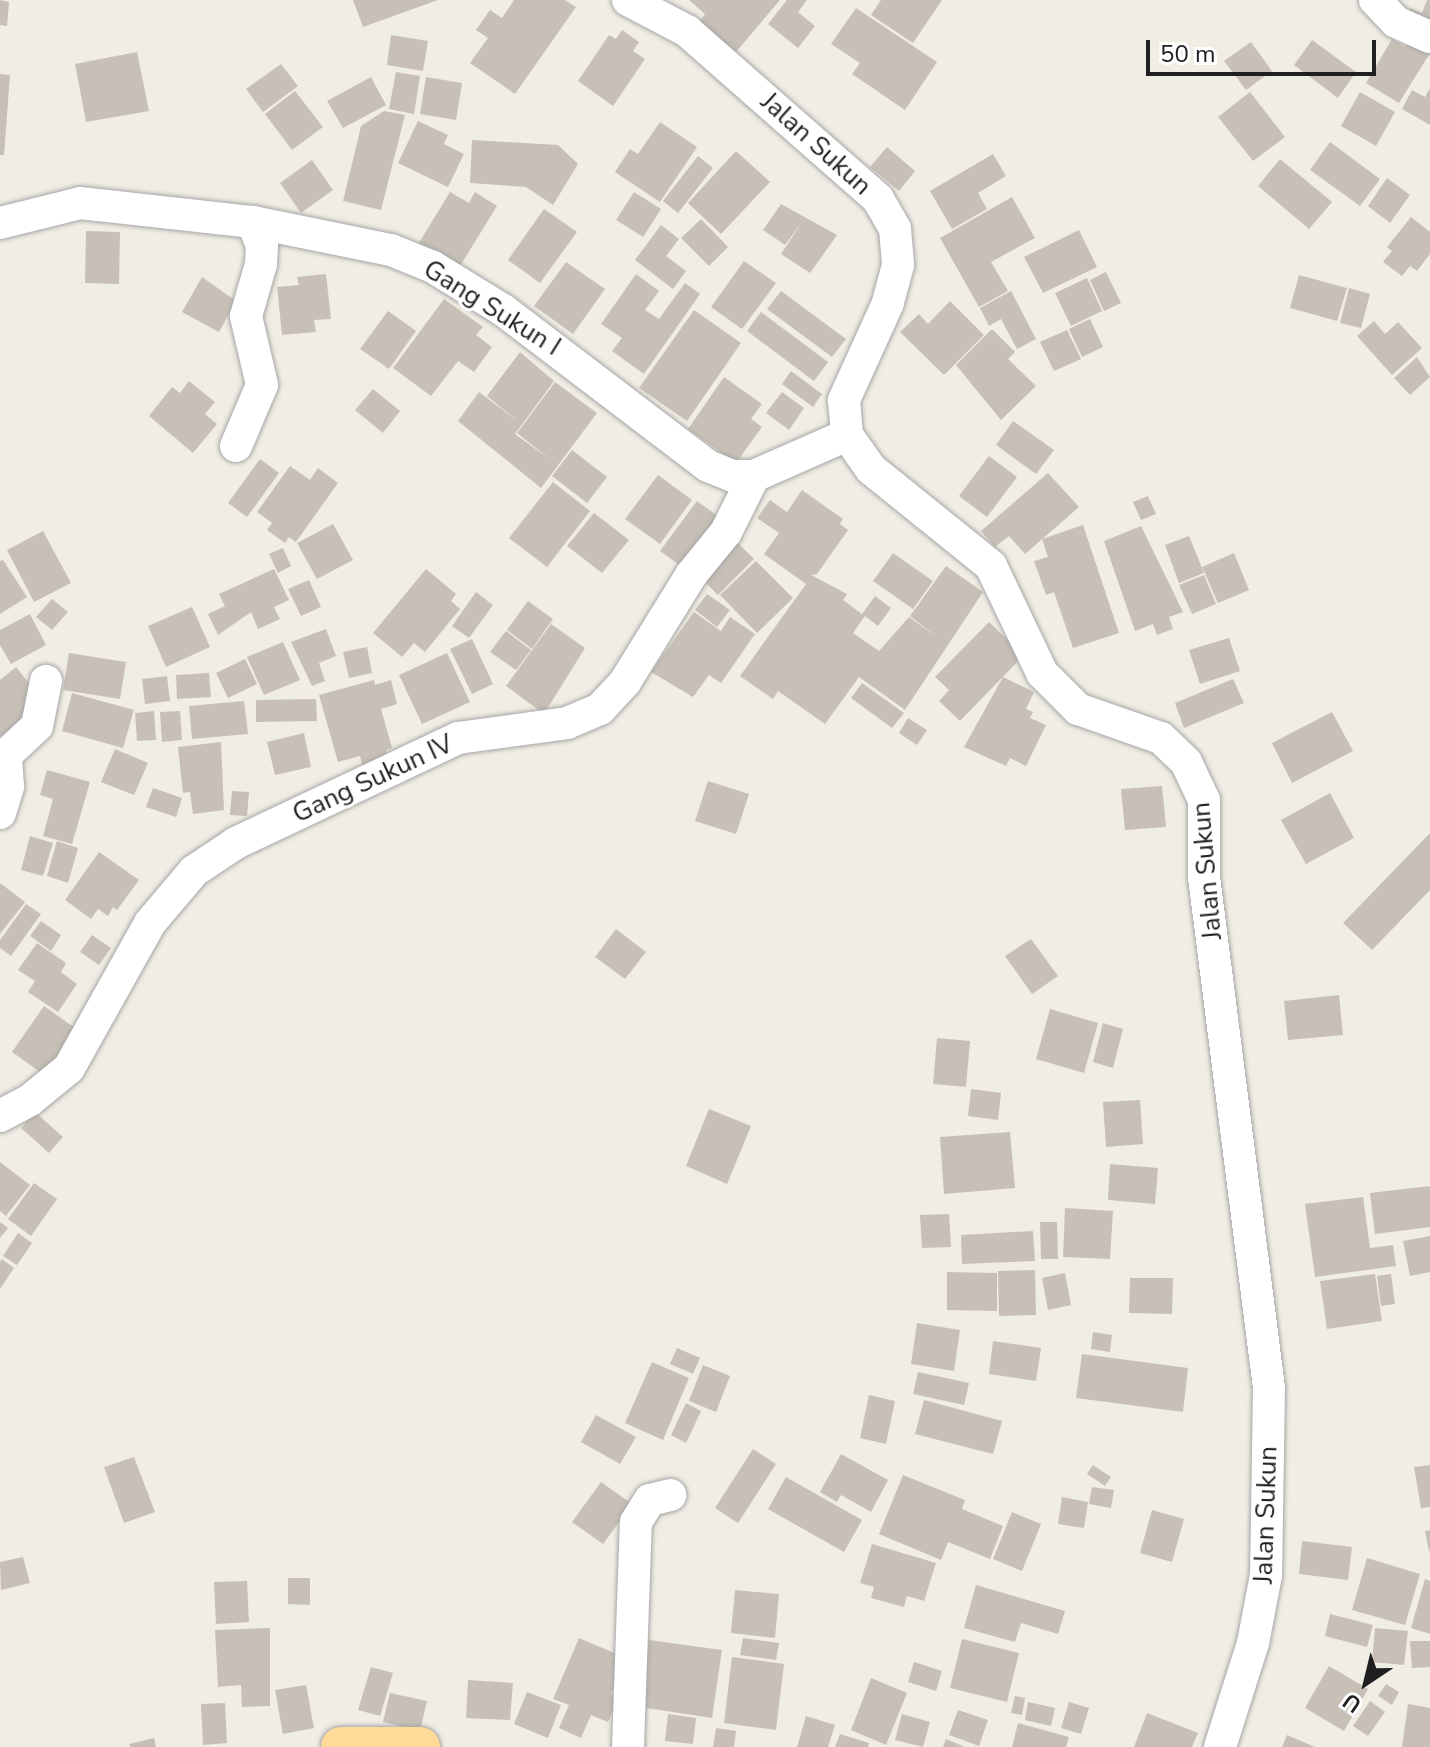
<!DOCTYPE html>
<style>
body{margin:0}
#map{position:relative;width:1430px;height:1747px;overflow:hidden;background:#f0ede4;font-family:"Nunito Sans",sans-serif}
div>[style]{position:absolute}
.building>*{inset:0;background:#c8c0b7}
.roads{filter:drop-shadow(0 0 2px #a6a6a6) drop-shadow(0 0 2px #a6a6a6)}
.minor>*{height:32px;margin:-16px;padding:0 16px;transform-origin:16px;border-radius:16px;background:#fff}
.major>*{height:40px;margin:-20px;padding:0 20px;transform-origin:20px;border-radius:20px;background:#ffdb9a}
span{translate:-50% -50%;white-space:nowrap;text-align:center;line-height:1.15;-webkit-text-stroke:6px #fff;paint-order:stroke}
.street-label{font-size:26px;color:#1f1f1f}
.north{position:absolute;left:1326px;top:1643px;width:80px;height:80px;-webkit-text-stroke:6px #fff;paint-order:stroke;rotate:215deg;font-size:22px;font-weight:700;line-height:32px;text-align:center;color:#1f1f1f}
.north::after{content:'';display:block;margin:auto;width:28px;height:36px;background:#1f1f1f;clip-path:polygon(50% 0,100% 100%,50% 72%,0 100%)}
.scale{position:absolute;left:1146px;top:40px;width:230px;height:36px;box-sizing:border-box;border:4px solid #1f1f1f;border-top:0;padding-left:10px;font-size:24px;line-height:28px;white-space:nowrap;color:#1f1f1f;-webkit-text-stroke:6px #fff;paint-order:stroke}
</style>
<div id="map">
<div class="building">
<div style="clip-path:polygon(0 0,9px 2px,7px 26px,0 25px)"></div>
<div style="clip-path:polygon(353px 0,438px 0,363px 27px)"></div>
<div style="clip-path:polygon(514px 0,565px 0,576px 7px,515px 94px,470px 63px,488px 38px,476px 30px,490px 10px,502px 18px)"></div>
<div style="clip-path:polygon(689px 0,780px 0,736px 52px,699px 22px,705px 14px)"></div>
<div style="clip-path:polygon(787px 0,807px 0,798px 12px,815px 26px,798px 48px,768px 24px)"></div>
<div style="clip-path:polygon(881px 0,942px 0,913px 43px,871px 15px)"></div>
<div style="clip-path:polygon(1427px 0,1430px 0,1430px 29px,1409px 21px,1410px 8px,1422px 13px)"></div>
<div style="clip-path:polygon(856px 8px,937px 62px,905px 110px,852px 74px,860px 63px,831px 44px)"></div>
<div style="clip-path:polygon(622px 30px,639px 42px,633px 51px,645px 59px,613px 106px,578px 81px,609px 35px,616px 39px)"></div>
<div style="clip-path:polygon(391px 35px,428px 41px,423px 71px,387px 65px)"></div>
<div style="clip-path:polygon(1410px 38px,1430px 53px,1399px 103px,1366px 83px,1392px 39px,1405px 47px)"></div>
<div style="clip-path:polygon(1312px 40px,1356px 72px,1338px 98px,1294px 65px)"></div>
<div style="clip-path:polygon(1251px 42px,1272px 71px,1246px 90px,1224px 61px)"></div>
<div style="clip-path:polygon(137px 52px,149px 111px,86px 122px,75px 64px)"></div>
<div style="clip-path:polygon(281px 64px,298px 86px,263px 112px,246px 89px)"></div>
<div style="clip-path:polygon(396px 72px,420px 76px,414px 114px,389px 109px)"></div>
<div style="clip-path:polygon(0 74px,10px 75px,4px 155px,0 155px)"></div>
<div style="clip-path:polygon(371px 77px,386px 105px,343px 128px,327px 101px)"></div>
<div style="clip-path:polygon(426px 77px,462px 83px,456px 120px,420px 114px)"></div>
<div style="clip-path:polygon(1430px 88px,1430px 125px,1402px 109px,1412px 90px,1425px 97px)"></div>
<div style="clip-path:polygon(295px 91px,323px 127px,292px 150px,265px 114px)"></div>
<div style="clip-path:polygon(1250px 92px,1285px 137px,1253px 161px,1218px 117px)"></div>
<div style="clip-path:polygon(1360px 92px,1395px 112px,1376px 146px,1341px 126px)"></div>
<div style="clip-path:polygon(384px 111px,405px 115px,381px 210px,343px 201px,361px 126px)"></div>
<div style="clip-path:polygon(418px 121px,448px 135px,444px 144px,464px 154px,448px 187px,398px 163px)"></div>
<div style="clip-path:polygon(660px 122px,697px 147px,660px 202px,615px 172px,630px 149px,638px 154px)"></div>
<div style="clip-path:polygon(472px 140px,558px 145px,578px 164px,553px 205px,526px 187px,470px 183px)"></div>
<div style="clip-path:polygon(1330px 142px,1380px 179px,1360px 206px,1310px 170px)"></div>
<div style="clip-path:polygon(887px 147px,915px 171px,899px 191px,870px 167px)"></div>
<div style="clip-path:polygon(736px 151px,770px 182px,721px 234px,688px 203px)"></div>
<div style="clip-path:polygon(993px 154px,1006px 176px,978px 193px,987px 209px,952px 229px,930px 191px)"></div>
<div style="clip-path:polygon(698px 156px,713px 168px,678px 213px,663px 201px)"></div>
<div style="clip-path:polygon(1280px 159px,1332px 202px,1309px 229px,1258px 186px)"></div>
<div style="clip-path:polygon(312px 160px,333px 190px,301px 213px,280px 183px)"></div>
<div style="clip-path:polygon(1387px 178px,1410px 195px,1390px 223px,1368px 206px)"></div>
<div style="clip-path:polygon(450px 192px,469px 203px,475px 192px,497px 206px,457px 271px,417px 246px)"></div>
<div style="clip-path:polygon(634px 192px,661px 209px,643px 237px,616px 220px)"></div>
<div style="clip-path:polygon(1012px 197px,1035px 238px,991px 262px,1008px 291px,979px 307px,940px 238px)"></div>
<div style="clip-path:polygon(781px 204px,837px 235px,810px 273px,781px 254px,802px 222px,785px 245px,763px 230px)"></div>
<div style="clip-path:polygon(544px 209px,577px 232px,540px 283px,508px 260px)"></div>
<div style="clip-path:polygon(1411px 217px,1430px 232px,1430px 254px,1417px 271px,1410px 266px,1402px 276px,1383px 262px,1392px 251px,1387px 247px)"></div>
<div style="clip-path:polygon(701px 219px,728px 247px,709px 266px,681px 238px)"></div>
<div style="clip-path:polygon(661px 225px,679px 239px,666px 256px,686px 271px,673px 289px,635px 260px)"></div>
<div style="clip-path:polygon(1079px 230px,1097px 267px,1043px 293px,1024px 257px)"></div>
<div style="clip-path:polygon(86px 231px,120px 232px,119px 284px,85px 283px)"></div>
<div style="clip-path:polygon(744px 261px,776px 283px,742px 329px,711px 307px)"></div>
<div style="clip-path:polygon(566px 262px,605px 289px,573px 334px,534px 306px)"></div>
<div style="clip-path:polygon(1106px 272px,1121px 303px,1104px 311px,1090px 280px)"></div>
<div style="clip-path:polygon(326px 274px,331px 319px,314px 320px,316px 332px,282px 335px,277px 287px,299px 285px,297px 277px)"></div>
<div style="clip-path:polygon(636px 274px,659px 291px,645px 310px,659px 319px,685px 283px,700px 294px,644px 374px,612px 351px,622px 338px,601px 324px)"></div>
<div style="clip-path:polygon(1299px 275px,1347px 288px,1337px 321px,1290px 308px)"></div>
<div style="clip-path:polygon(202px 277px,236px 301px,219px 332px,182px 312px)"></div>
<div style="clip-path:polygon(1087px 278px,1102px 311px,1071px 326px,1055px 293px)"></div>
<div style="clip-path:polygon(1349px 288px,1370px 294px,1361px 328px,1340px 323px)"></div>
<div style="clip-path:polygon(781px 291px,846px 339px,832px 357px,767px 309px)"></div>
<div style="clip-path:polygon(1011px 291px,1036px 339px,1017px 349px,1001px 319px,989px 326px,980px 308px)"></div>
<div style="clip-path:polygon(444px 299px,483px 327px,476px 335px,492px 347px,474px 372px,458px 361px,431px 396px,393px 368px)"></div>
<div style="clip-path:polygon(950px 301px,984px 335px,944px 375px,900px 332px,919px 314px,928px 324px)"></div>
<div style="clip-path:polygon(694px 310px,741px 343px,687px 421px,639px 388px)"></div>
<div style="clip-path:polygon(388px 311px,416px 331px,389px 369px,360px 349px)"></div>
<div style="clip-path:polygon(761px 312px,828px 362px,814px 381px,747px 331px)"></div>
<div style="clip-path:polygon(1090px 319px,1103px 347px,1082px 357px,1069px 329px)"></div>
<div style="clip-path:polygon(1374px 321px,1385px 334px,1398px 322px,1422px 348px,1392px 375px,1357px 336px)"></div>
<div style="clip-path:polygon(992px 329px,1015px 352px,1008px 359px,1036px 386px,1001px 420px,956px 365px)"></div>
<div style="clip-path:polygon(1067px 330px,1081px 359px,1054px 371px,1040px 342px)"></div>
<div style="clip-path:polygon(520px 352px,554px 381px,515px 434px,551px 460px,517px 433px,555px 382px,597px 413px,541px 488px,458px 421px,479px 392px,519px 422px,487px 396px)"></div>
<div style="clip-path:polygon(1417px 357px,1430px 377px,1410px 395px,1394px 378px)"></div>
<div style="clip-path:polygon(791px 371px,822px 394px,813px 407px,782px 384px)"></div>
<div style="clip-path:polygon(724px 377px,762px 404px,751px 419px,762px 427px,736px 463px,688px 429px)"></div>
<div style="clip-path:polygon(189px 381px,215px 402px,205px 414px,217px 424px,193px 453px,149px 416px,172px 387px,180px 393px)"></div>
<div style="clip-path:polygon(373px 389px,400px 411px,383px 433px,355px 410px)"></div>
<div style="clip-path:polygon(782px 392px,804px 408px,789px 430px,766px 413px)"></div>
<div style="clip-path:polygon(1013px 421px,1054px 450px,1036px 474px,996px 445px)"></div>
<div style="clip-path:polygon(572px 450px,607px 477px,587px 503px,552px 476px)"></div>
<div style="clip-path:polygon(989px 456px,1017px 477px,987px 517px,959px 496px)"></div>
<div style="clip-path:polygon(260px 459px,279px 473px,247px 517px,228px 503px)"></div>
<div style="clip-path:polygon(290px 466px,310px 480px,318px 468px,338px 483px,296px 542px,289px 537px,285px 543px,267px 530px,272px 523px,257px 512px)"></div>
<div style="clip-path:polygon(1048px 473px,1079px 507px,1025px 554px,1009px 536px,995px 547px,981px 531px)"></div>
<div style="clip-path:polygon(658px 475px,692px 500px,660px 544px,625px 519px)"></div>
<div style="clip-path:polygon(553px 482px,590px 511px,547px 567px,509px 538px)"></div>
<div style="clip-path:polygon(802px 490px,843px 519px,840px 524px,848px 530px,817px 574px,811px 575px,847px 594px,843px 600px,862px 614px,875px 596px,891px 608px,878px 626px,865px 616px,853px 633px,879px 651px,909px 617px,937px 637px,910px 616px,946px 566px,983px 592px,905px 710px,859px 677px,825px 724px,778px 691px,773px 699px,740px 676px,806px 584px,764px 554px,779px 533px,757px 518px,770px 500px,787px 512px)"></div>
<div style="clip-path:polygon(1148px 496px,1156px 514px,1141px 520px,1133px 502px)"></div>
<div style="clip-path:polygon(697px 501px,726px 522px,689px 572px,660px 551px)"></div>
<div style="clip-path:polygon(594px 513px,629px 540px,602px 573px,567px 546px)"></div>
<div style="clip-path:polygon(333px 524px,353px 560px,317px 579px,297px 543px)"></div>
<div style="clip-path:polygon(1083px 525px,1119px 633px,1073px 648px,1054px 592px,1046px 595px,1034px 561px,1048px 557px,1042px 539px)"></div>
<div style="clip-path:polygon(1141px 526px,1183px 612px,1169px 617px,1173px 629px,1157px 635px,1153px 624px,1135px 631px,1104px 541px)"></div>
<div style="clip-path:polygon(43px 531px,71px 583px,34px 602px,7px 550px)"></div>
<div style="clip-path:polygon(1189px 536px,1204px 573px,1179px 583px,1165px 545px)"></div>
<div style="clip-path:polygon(733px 538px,754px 559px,718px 595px,697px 574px)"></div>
<div style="clip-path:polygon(283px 548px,291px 566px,278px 573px,269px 554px)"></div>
<div style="clip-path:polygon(893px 553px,933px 581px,913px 609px,873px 581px)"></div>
<div style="clip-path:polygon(1234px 553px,1249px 590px,1218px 603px,1202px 567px)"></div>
<div style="clip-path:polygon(3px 560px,27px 597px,0 614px,0 561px)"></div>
<div style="clip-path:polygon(756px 561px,793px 598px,757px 633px,720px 595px)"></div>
<div style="clip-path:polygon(274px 569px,289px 600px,274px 607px,280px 619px,258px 629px,251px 612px,218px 635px,208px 614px,225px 606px,219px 594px)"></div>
<div style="clip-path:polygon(426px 569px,456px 594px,451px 601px,460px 609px,425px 652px,414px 643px,402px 657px,373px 633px)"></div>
<div style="clip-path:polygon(1204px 575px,1216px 604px,1192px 614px,1179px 585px)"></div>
<div style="clip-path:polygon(309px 580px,321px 607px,301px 616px,288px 589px)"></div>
<div style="clip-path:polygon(476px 592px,493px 605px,469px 638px,452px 626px)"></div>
<div style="clip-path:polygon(707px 594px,730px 610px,717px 627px,695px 610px)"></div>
<div style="clip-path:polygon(52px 599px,68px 612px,52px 630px,36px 617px)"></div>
<div style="clip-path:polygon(528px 601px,553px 619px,532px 649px,507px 630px)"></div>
<div style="clip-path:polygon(192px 607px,210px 647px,166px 667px,148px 626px)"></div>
<div style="clip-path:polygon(694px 612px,721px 631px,730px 617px,755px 634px,721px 683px,709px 675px,693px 697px,651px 672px)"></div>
<div style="clip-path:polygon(30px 614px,46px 645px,11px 664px,0 645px,0 630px)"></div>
<div style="clip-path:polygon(989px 622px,1024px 655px,960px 721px,939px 701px,949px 690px,935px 677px)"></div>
<div style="clip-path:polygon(551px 624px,585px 648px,544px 714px,506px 686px)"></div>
<div style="clip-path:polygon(326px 629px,336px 656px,319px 663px,325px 681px,312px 686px,291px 642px)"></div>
<div style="clip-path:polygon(506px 631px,531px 650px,516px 670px,490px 652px)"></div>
<div style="clip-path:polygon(1229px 638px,1240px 671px,1200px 684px,1189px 650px)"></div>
<div style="clip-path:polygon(472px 639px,493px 684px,472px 694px,450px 649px)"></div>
<div style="clip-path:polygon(283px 642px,300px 680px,264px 695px,247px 657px)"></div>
<div style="clip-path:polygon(367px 647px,372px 673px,349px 678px,343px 652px)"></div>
<div style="clip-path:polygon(69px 653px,126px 662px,120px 699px,63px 690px)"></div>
<div style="clip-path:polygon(447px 653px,470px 702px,422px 724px,399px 675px)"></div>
<div style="clip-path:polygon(245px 659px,257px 684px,228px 698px,216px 673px)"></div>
<div style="clip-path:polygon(16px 667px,44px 702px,0 737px,0 680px)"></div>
<div style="clip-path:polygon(209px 673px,211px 697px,177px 699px,176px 675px)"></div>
<div style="clip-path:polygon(167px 676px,170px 701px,145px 704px,142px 679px)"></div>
<div style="clip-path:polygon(1003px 677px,1034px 692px,1026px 709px,1033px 712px,1030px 718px,1046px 725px,1026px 766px,1010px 758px,1006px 766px,964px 747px)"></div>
<div style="clip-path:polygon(1233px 679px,1244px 703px,1184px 728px,1175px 703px)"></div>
<div style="clip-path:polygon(374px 680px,375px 685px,391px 680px,397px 704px,381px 709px,392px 748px,386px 750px,389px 761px,363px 768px,360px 756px,338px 762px,319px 695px)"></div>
<div style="clip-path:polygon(862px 683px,904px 713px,892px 728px,851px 698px)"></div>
<div style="clip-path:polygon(72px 693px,134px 710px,123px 748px,62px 731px)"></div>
<div style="clip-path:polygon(316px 699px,317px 721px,256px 722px,256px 700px)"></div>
<div style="clip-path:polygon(244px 701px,248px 734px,192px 739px,189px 706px)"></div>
<div style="clip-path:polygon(154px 711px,156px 740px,137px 741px,135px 713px)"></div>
<div style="clip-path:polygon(180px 711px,182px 740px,162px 742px,160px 712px)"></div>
<div style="clip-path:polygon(1332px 712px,1353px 751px,1292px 783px,1272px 743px)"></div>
<div style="clip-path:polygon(908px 718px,927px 730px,917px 745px,899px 733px)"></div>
<div style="clip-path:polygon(304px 733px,311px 767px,275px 775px,267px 742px)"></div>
<div style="clip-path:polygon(221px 742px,224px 810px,193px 814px,190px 792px,183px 793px,178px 747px)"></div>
<div style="clip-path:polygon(115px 749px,148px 763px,134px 795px,101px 782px)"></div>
<div style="clip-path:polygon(47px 770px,90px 782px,72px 844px,43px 836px,53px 799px,40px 795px)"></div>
<div style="clip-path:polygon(708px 781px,749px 794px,736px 834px,695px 821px)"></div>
<div style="clip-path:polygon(1162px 786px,1166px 827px,1125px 830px,1121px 789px)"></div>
<div style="clip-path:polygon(153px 788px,182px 798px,176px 817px,146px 807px)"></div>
<div style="clip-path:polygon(232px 791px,249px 792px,247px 816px,230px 815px)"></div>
<div style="clip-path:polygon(1330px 793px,1354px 838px,1306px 864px,1281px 820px)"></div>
<div style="clip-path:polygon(1430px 833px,1430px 890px,1372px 950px,1343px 923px)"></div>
<div style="clip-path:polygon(30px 836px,53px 843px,43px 876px,21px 870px)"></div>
<div style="clip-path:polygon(57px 841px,78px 848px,68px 883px,47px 876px)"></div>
<div style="clip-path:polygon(99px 852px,139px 880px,117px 910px,113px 907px,108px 916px,98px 909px,91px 919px,65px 900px)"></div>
<div style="clip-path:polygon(0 883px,25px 902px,0 934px)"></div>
<div style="clip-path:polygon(26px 904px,41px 914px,11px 956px,0 948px,0 940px)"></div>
<div style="clip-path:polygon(41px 921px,61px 935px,51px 951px,30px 936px)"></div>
<div style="clip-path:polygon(616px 929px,646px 952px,625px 979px,595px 957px)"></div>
<div style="clip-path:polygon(92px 935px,111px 948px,99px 965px,80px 952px)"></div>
<div style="clip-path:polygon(1031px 939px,1058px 976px,1032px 994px,1005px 956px)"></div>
<div style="clip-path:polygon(37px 943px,66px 963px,61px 972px,77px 984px,58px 1012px,28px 992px,35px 981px,18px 970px)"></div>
<div style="clip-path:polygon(1339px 995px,1343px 1035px,1288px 1040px,1284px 1001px)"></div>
<div style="clip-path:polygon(44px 1006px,82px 1033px,50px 1079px,12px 1052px)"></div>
<div style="clip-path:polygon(1050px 1009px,1098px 1023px,1084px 1073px,1036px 1059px)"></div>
<div style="clip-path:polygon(1103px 1023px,1123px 1029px,1113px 1068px,1093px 1062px)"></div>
<div style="clip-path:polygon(937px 1038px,970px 1041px,966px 1087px,933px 1084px)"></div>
<div style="clip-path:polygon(971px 1089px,1001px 1093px,998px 1120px,968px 1116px)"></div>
<div style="clip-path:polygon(1140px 1100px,1143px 1144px,1106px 1147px,1103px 1102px)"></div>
<div style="clip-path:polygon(709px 1109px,751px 1126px,727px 1184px,686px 1166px)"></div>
<div style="clip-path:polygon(35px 1112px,63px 1137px,49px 1153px,21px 1128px)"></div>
<div style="clip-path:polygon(1010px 1132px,1015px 1188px,944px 1194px,940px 1137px)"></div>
<div style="clip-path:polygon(0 1162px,30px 1185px,6px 1216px,0 1211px)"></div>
<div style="clip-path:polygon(1110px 1164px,1158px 1168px,1155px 1204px,1108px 1200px)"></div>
<div style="clip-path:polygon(34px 1183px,57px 1199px,31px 1236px,8px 1219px)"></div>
<div style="clip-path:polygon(1430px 1186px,1430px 1227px,1375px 1234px,1370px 1193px)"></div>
<div style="clip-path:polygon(1363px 1197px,1370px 1248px,1393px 1245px,1396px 1266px,1315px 1277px,1305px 1204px)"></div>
<div style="clip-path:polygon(1065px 1208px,1113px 1211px,1110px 1259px,1063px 1257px)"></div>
<div style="clip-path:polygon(949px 1214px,951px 1247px,922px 1248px,920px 1215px)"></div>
<div style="clip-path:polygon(0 1222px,8px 1228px,0 1238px)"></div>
<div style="clip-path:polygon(1040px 1222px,1057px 1222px,1058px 1259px,1041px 1259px)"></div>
<div style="clip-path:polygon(1033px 1231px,1035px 1261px,962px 1264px,961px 1235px)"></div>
<div style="clip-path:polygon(18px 1233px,32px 1243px,17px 1265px,3px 1256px)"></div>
<div style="clip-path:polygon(1430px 1236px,1430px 1272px,1410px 1276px,1403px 1241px)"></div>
<div style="clip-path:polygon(2px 1259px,14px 1268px,0 1289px,0 1262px)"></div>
<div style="clip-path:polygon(1035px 1270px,1036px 1315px,999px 1316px,998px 1271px)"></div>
<div style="clip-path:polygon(947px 1272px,997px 1273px,997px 1311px,947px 1310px)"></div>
<div style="clip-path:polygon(1065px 1273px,1071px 1305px,1048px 1310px,1042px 1278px)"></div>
<div style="clip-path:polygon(1375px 1274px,1382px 1321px,1327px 1329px,1320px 1281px)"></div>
<div style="clip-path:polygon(1391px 1274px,1395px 1304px,1381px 1306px,1377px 1276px)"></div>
<div style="clip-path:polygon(1130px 1278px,1173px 1278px,1172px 1314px,1129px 1313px)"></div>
<div style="clip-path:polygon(917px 1323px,960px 1330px,954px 1371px,911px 1364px)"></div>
<div style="clip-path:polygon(1093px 1332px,1112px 1335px,1110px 1352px,1091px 1349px)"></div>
<div style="clip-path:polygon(993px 1341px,1041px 1348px,1036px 1381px,989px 1374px)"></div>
<div style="clip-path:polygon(677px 1348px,700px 1358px,693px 1374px,670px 1364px)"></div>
<div style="clip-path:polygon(1082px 1354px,1188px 1368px,1183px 1412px,1076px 1398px)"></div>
<div style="clip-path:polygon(652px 1362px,689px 1378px,663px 1440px,625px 1423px)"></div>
<div style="clip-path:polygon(703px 1365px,730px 1376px,716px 1412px,689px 1401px)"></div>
<div style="clip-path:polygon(918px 1372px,969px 1383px,964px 1405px,913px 1394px)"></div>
<div style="clip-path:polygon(869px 1395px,895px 1401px,886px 1444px,860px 1438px)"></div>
<div style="clip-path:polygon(924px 1400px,1002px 1421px,993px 1454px,915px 1434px)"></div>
<div style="clip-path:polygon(686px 1403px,701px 1411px,686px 1443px,671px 1435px)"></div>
<div style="clip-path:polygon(596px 1415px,636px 1437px,620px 1464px,581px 1442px)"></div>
<div style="clip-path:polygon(753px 1449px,776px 1464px,738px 1523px,715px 1508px)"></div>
<div style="clip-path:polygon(841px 1454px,888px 1480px,871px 1512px,841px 1495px,837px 1502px,820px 1492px)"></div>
<div style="clip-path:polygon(134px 1457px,155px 1512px,124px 1523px,104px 1467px)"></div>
<div style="clip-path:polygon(1093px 1465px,1111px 1477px,1105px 1486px,1087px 1474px)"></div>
<div style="clip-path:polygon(1430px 1465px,1430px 1507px,1421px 1508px,1414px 1467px)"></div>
<div style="clip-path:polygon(903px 1475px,965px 1500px,962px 1509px,1003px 1526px,990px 1559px,948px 1542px,941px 1560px,879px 1534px)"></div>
<div style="clip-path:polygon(786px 1477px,862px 1520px,844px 1552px,768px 1509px)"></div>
<div style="clip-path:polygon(601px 1482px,632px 1504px,603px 1544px,572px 1522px)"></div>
<div style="clip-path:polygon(1092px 1487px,1114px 1490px,1111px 1508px,1089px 1504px)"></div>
<div style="clip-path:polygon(1062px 1497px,1088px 1502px,1084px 1528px,1058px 1524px)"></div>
<div style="clip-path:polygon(1152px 1510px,1184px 1519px,1172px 1562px,1140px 1553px)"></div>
<div style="clip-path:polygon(1012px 1512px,1041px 1524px,1022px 1571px,993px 1559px)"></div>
<div style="clip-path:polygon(1430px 1530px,1430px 1551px,1429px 1551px,1425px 1531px)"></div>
<div style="clip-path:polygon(1302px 1541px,1352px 1547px,1348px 1580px,1299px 1574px)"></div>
<div style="clip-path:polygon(872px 1544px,936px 1563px,924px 1601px,907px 1596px,904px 1607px,871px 1598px,874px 1587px,860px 1583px)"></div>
<div style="clip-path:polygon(23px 1557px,30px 1583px,1px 1590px,0 1562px)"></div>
<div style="clip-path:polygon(1367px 1558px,1420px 1574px,1405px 1625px,1352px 1610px)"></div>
<div style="clip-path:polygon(288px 1578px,310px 1578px,310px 1605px,288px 1604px)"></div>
<div style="clip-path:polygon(1425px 1579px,1430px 1581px,1430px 1634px,1411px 1628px)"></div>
<div style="clip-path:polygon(247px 1581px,249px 1622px,216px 1624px,214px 1582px)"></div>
<div style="clip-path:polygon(976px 1585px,1065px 1611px,1058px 1634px,1021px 1623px,1015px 1642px,964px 1628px)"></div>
<div style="clip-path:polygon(735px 1590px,779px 1594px,775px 1638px,731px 1633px)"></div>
<div style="clip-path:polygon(1330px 1614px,1373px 1625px,1367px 1647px,1325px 1636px)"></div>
<div style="clip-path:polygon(270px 1628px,270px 1706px,242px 1707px,241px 1685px,218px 1687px,215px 1630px)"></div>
<div style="clip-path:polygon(1375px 1628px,1408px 1631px,1404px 1665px,1372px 1662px)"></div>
<div style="clip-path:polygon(579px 1638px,626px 1658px,611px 1694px,619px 1698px,608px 1722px,591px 1715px,581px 1738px,559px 1728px,569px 1705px,553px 1699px)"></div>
<div style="clip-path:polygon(743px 1638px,779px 1643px,776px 1660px,740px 1655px)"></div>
<div style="clip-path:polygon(962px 1639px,1019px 1653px,1007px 1702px,950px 1688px)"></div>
<div style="clip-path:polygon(649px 1640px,722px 1650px,712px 1718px,640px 1707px)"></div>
<div style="clip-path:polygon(1410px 1641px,1430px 1641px,1430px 1667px,1412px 1668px)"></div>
<div style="clip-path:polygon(732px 1657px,784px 1664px,776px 1730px,724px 1723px)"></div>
<div style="clip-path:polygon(914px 1662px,942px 1671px,936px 1691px,908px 1682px)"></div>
<div style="clip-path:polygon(1329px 1666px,1368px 1689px,1344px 1731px,1305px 1708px)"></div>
<div style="clip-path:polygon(371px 1667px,393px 1673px,380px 1716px,358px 1710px)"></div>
<div style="clip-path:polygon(871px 1678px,907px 1693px,886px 1745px,851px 1730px)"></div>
<div style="clip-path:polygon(468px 1680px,513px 1683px,510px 1720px,466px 1718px)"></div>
<div style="clip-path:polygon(1386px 1684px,1399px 1692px,1392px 1705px,1378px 1696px)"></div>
<div style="clip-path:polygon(306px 1685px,314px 1728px,283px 1734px,275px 1690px)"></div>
<div style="clip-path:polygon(527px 1692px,561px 1705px,548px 1738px,514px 1724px)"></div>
<div style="clip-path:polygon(390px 1693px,427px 1701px,420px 1731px,383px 1722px)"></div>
<div style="clip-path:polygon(1015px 1696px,1025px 1698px,1022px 1715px,1011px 1713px)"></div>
<div style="clip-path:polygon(1370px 1701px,1385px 1712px,1368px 1736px,1353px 1726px)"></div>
<div style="clip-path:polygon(1028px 1702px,1055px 1708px,1051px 1726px,1025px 1720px)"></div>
<div style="clip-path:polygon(1069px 1702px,1089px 1708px,1081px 1734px,1061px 1728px)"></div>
<div style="clip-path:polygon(225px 1703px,227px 1743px,203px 1745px,201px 1704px)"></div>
<div style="clip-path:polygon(1408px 1704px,1430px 1708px,1430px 1747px,1402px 1747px)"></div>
<div style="clip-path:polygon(958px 1710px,988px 1720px,979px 1746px,949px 1735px)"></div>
<div style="clip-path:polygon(1147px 1713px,1198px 1733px,1192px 1747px,1134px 1747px)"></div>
<div style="clip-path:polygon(668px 1714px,696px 1718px,693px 1744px,665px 1741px)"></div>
<div style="clip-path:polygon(902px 1714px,930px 1722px,923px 1747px,895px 1740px)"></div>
<div style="clip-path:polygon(806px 1716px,835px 1725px,828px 1747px,797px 1747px)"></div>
<div style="clip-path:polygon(1018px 1723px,1069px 1737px,1066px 1747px,1012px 1747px)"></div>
<div style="clip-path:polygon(716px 1728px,736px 1731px,734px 1747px,713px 1747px)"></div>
<div style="clip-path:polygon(840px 1734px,869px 1743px,868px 1747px,835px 1747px)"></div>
<div style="clip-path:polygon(1287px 1735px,1315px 1747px,1282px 1747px)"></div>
<div style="clip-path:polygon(154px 1738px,156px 1747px,130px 1747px,129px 1744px)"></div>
<div style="clip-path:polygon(946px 1739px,965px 1747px,943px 1747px)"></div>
</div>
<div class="roads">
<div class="minor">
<div style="left:628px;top:0;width:67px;rotate:27.7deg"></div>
<div style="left:687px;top:31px;width:254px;rotate:41.3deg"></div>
<div style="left:878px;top:199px;width:34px;rotate:60deg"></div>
<div style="left:895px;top:229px;width:36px;rotate:85deg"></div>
<div style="left:898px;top:265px;width:39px;rotate:105deg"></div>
<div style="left:888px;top:303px;width:107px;rotate:114.4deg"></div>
<div style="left:844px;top:400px;width:35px;rotate:85deg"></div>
<div style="left:847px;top:435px;width:42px;rotate:54.8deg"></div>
<div style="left:871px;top:469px;width:154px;rotate:38.9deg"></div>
<div style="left:991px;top:566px;width:119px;rotate:64.5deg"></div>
<div style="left:1042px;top:673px;width:51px;rotate:45deg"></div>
<div style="left:1078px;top:709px;width:88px;rotate:19.3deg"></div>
<div style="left:1161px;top:738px;width:35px;rotate:44deg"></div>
<div style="left:1186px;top:762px;width:42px;rotate:64.7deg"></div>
<div style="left:1204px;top:800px;width:77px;rotate:90deg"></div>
<div style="left:1204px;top:877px;width:515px;rotate:82.75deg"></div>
<div style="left:1269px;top:1388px;width:187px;rotate:90.9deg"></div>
<div style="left:1266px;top:1575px;width:69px;rotate:100.8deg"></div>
<div style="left:1253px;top:1643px;width:109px;rotate:107.6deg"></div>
<div style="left:1375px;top:0;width:30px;rotate:46deg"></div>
<div style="left:1396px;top:22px;width:37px;rotate:24deg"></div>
<div style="left:0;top:223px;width:82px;rotate:-14deg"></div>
<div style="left:80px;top:203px;width:174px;rotate:6.3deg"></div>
<div style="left:253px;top:222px;width:141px;rotate:11.5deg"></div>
<div style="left:391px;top:250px;width:45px;rotate:22deg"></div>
<div style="left:433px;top:267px;width:82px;rotate:31.6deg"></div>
<div style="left:503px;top:310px;width:258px;rotate:37.3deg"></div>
<div style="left:708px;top:466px;width:27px;rotate:22deg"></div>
<div style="left:733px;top:476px;width:21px"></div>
<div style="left:754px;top:476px;width:102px;rotate:-23.8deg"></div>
<div style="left:236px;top:446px;width:66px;rotate:-66.9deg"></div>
<div style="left:262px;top:385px;width:71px;rotate:-103.1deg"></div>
<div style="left:246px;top:316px;width:54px;rotate:-73.9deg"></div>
<div style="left:261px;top:264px;width:18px;rotate:-87deg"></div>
<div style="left:262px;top:246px;width:26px;rotate:-111deg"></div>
<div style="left:0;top:813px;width:28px;rotate:-73deg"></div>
<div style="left:8px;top:786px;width:31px;rotate:-94deg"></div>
<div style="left:6px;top:755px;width:42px;rotate:-43.1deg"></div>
<div style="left:37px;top:726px;width:46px;rotate:-78.7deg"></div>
<div style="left:0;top:1116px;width:34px;rotate:-28deg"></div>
<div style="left:30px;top:1100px;width:50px;rotate:-39.4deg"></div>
<div style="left:69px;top:1068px;width:166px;rotate:-60.8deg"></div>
<div style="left:150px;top:923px;width:68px;rotate:-49.8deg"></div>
<div style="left:194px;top:871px;width:50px;rotate:-33.7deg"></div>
<div style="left:236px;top:843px;width:246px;rotate:-25.3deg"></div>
<div style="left:458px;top:738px;width:110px;rotate:-7.8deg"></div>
<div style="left:567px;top:723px;width:36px;rotate:-23deg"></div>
<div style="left:600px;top:709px;width:37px;rotate:-47deg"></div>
<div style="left:625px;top:682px;width:126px;rotate:-58.3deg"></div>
<div style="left:691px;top:575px;width:55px;rotate:-50.9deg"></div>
<div style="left:726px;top:532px;width:63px;rotate:-63.4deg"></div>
<div style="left:628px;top:1747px;width:225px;rotate:-88deg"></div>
<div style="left:636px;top:1522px;width:26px;rotate:-58deg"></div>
<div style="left:650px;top:1500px;width:21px;rotate:-14deg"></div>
</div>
<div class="major">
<div style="left:341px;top:1747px;width:79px"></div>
</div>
</div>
<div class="street-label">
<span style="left:816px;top:144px;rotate:42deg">Jalan Sukun</span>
<span style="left:492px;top:308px;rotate:32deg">Gang Sukun I</span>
<span style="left:373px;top:779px;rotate:-25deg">Gang Sukun IV</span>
<span style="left:1207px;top:871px;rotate:-95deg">Jalan Sukun</span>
<span style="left:1266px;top:1515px;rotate:-88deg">Jalan Sukun</span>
</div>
<div class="north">U</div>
<div class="scale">50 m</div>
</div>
